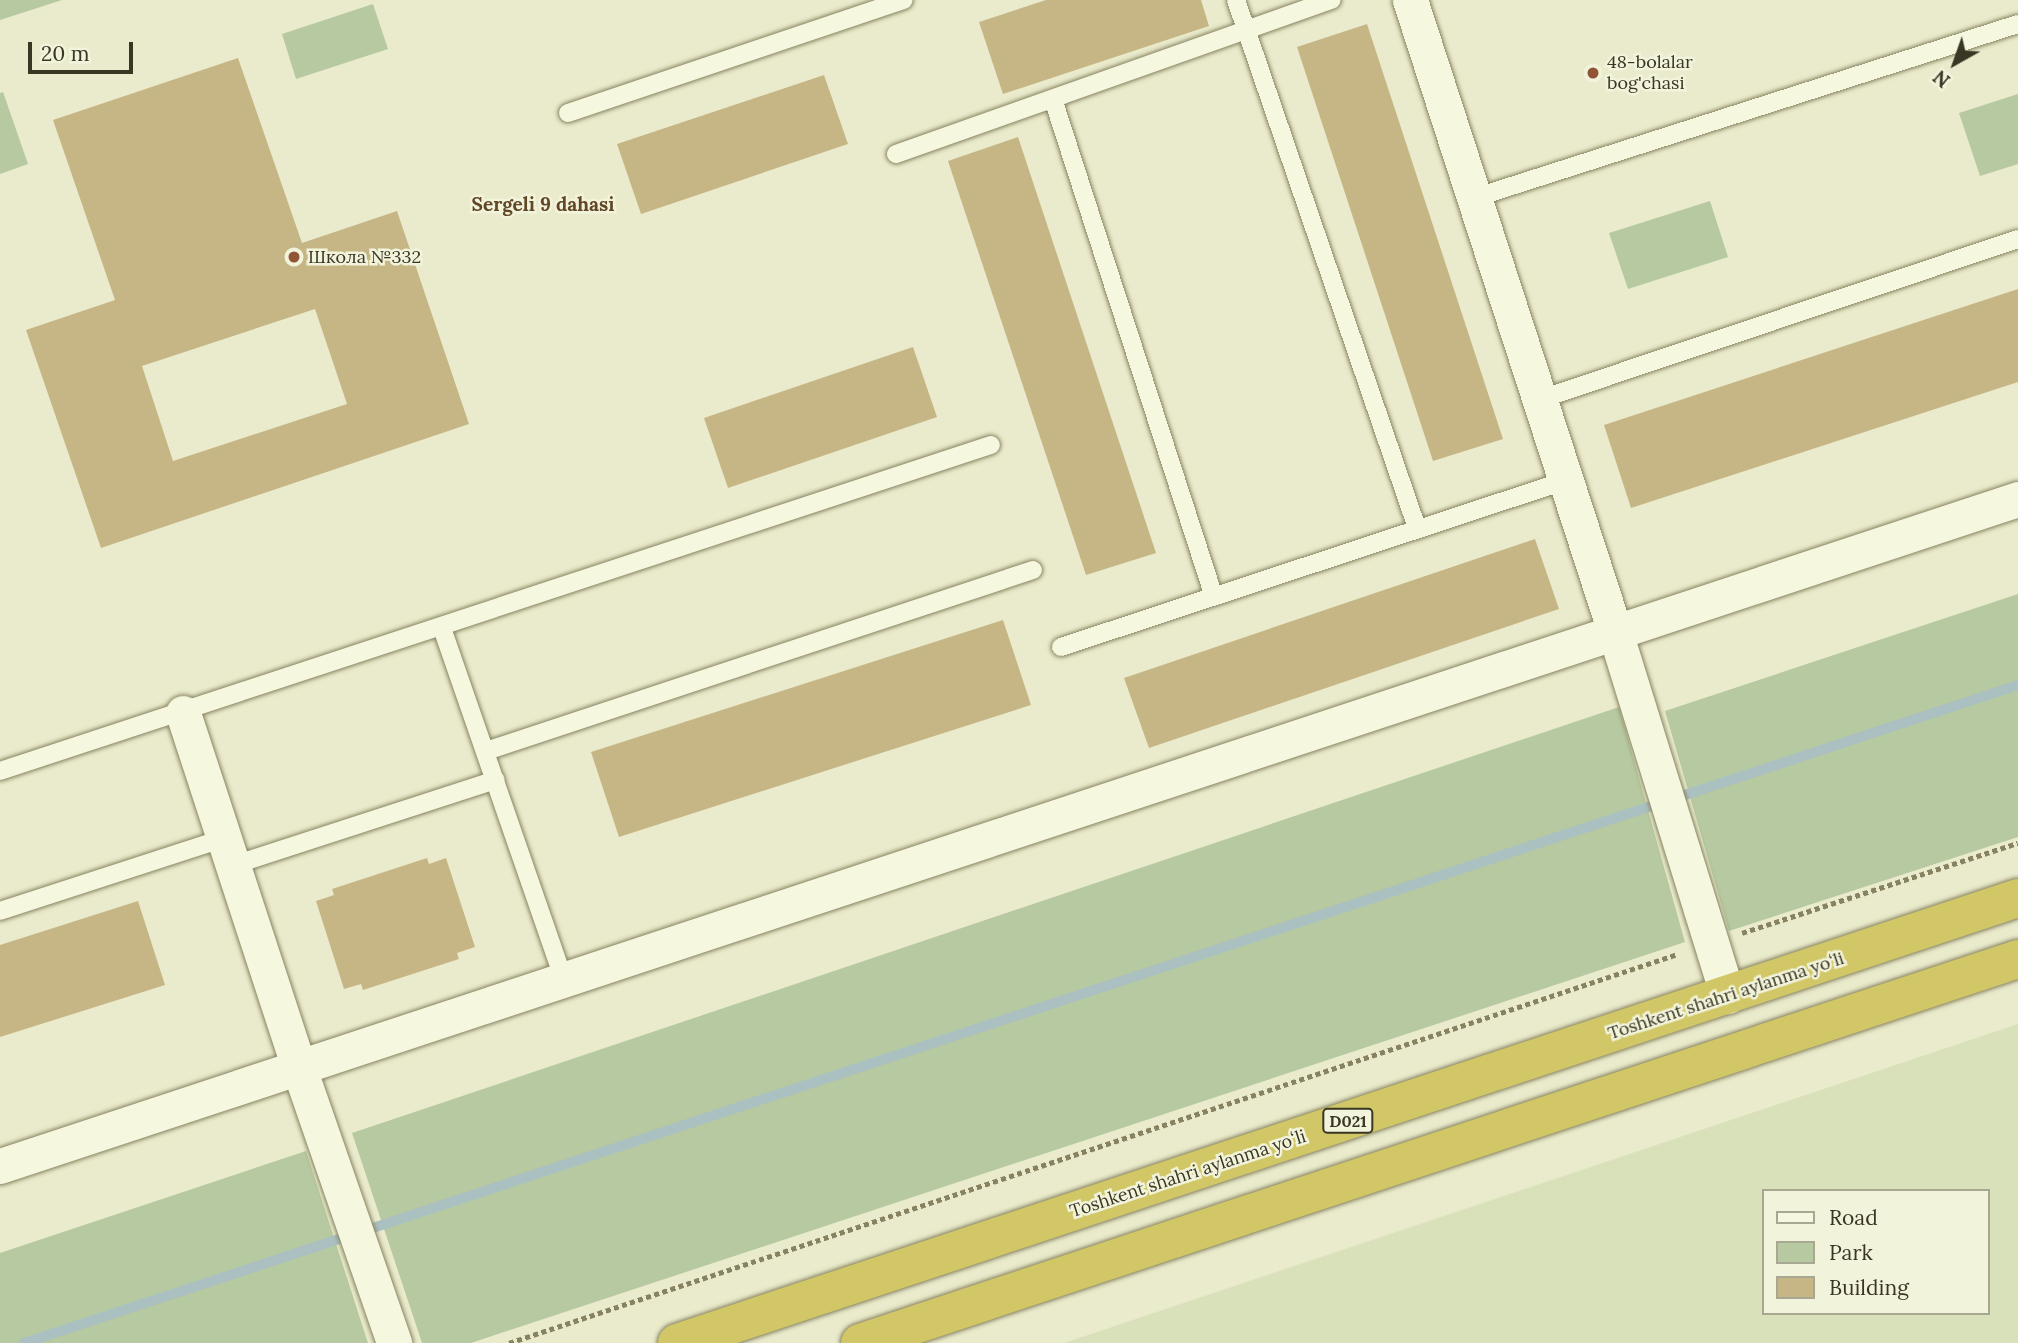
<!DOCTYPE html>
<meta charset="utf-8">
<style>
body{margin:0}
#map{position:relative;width:2018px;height:1343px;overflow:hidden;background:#eaebcc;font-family:Lora,serif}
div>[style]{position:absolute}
.farmland>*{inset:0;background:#d9e1ba}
.green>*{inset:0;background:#b6c9a0}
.stream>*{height:10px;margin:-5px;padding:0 5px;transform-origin:5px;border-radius:5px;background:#abc0c1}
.building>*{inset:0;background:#c6b685}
.path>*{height:4.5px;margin-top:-2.25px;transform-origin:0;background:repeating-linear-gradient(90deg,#878361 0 5px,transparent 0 8.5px)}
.roads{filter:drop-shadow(0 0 2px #878361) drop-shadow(0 0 2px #878361)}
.lane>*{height:18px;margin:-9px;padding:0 9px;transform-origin:9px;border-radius:9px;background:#f6f7df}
.street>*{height:35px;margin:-17.5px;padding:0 17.5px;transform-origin:17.5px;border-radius:17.5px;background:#f6f7df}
.highway>*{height:38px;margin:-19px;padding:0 19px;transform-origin:19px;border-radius:19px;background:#d1c766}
.dots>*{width:19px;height:19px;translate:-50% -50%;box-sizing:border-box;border:4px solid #f2f3db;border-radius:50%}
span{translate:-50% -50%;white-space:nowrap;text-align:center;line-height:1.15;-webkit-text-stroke:5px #f2f3db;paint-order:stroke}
.shield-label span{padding:2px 5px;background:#f2f3db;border:2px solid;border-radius:5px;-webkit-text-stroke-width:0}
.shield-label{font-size:16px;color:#393623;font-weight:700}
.poi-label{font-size:18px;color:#393623}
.left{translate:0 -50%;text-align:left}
.street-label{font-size:18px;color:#393623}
.neighbourhood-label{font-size:19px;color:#624726;font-weight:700}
.legend{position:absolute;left:1762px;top:1189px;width:228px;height:126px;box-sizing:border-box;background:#f2f3db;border:2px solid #a8a791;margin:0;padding:9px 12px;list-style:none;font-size:21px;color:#393623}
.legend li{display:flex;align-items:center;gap:14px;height:35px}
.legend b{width:35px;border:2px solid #a8a791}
.north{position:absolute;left:1920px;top:28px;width:70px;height:70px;-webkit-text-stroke:5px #f2f3db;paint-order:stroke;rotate:220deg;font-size:19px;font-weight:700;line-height:28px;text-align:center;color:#393623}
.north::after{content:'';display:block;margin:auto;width:24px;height:32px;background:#393623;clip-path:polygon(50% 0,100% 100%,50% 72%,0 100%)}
.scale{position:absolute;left:28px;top:42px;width:105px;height:32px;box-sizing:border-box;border:4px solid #393623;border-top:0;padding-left:9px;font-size:21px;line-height:24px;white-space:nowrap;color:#393623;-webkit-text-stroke:5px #f2f3db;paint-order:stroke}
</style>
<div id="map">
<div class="farmland">
<div style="clip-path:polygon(evenodd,2018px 1024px,2018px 1343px,1064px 1343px,2018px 1024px,1764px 1191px,1988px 1191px,1988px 1313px,1764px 1313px,1764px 1191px)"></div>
</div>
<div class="green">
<div style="clip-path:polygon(0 0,62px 0,0 20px)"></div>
<div style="clip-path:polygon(373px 4px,388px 49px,296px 79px,282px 34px)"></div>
<div style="clip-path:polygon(3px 92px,28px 164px,0 174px,0 93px)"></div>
<div style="clip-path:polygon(2018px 94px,2018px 164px,1980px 176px,1959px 113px)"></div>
<div style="clip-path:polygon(1710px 201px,1728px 257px,1628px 289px,1609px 233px)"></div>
<div style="clip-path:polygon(2018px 594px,2018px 837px,1729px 931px,1665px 711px)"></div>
<div style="clip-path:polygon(1619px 707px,1685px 942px,471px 1343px,422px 1343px,352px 1133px)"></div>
<div style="clip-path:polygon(306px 1151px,368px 1343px,0 1343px,0 1253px)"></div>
</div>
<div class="stream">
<div style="left:24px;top:1343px;width:2100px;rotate:-18.26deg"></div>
</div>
<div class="building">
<div style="clip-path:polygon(1046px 0,1201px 0,1209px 26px,1003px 94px,979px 22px)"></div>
<div style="clip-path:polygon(1367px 24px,1503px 439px,1433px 461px,1297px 47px)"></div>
<div style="clip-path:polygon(evenodd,238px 58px,302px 243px,397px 211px,469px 424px,101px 548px,26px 330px,115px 300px,53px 120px,238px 58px,315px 309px,347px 404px,173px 461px,142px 366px,315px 309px)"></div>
<div style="clip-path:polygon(824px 75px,848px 144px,641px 214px,617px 144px)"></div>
<div style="clip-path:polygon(1018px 137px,1156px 553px,1086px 575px,948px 161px)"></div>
<div style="clip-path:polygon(2018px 289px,2018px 382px,1631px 508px,1604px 425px)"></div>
<div style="clip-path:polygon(913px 347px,937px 417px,728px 488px,704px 418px)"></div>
<div style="clip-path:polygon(1535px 539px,1559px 609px,1149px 748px,1124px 678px)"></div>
<div style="clip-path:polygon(1003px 620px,1031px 705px,619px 837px,591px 752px)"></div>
<div style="clip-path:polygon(427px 858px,429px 864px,446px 858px,475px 947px,457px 953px,459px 959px,363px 990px,361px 984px,344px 989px,316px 901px,334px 895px,332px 889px)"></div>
<div style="clip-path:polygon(138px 901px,165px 985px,0 1037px,0 945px)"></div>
</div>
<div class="path">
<div style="left:1742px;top:933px;width:290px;rotate:-18.1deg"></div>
<div style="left:509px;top:1343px;width:1232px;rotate:-18.41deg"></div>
</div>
<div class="roads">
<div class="lane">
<div style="left:1236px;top:0;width:558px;rotate:71.08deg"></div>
<div style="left:1053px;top:99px;width:523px;rotate:72.08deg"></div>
<div style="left:568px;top:113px;width:354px;rotate:-18.6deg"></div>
<div style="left:896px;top:154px;width:462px;rotate:-19.5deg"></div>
<div style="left:1474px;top:198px;width:571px;rotate:-17.74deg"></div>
<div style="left:1538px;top:400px;width:506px;rotate:-18.54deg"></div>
<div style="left:442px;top:628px;width:373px;rotate:70.9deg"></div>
<div style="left:1061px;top:647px;width:530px;rotate:-18.26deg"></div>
<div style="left:486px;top:751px;width:576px;rotate:-18.31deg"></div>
<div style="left:0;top:771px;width:1043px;rotate:-18.21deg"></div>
<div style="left:234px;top:865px;width:275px;rotate:-18deg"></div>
<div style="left:0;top:911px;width:237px;rotate:-18deg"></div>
</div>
<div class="street">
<div style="left:1410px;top:0;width:664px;rotate:72.03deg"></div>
<div style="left:1615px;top:632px;width:381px;rotate:72.8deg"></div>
<div style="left:183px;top:713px;width:373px;rotate:71.9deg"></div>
<div style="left:299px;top:1068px;width:291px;rotate:70.9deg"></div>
<div style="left:0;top:1166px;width:2125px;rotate:-18.29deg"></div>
</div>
<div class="highway">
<div style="left:677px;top:1343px;width:1413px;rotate:-18.36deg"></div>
<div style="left:860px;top:1343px;width:1220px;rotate:-18.35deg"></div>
</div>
</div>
<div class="dots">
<div style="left:1593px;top:73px;background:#915536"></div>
<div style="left:294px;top:257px;background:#915536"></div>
</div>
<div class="shield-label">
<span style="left:1348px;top:1121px">D021</span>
</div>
<div class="poi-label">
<span class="left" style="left:1607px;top:73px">48-bolalar<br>bog'chasi</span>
<span class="left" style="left:308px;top:257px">Школа №332</span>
</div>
<div class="street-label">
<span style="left:1726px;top:996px;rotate:-18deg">Toshkent shahri aylanma yoʻli</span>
<span style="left:1188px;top:1174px;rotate:-18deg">Toshkent shahri aylanma yoʻli</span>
</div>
<div class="neighbourhood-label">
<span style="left:543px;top:205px">Sergeli 9 dahasi</span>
</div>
<ul class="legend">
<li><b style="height:9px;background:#f6f7df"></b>Road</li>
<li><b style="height:19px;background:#b6c9a0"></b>Park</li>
<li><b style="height:19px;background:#c6b685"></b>Building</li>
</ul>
<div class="north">N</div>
<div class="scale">20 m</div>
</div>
